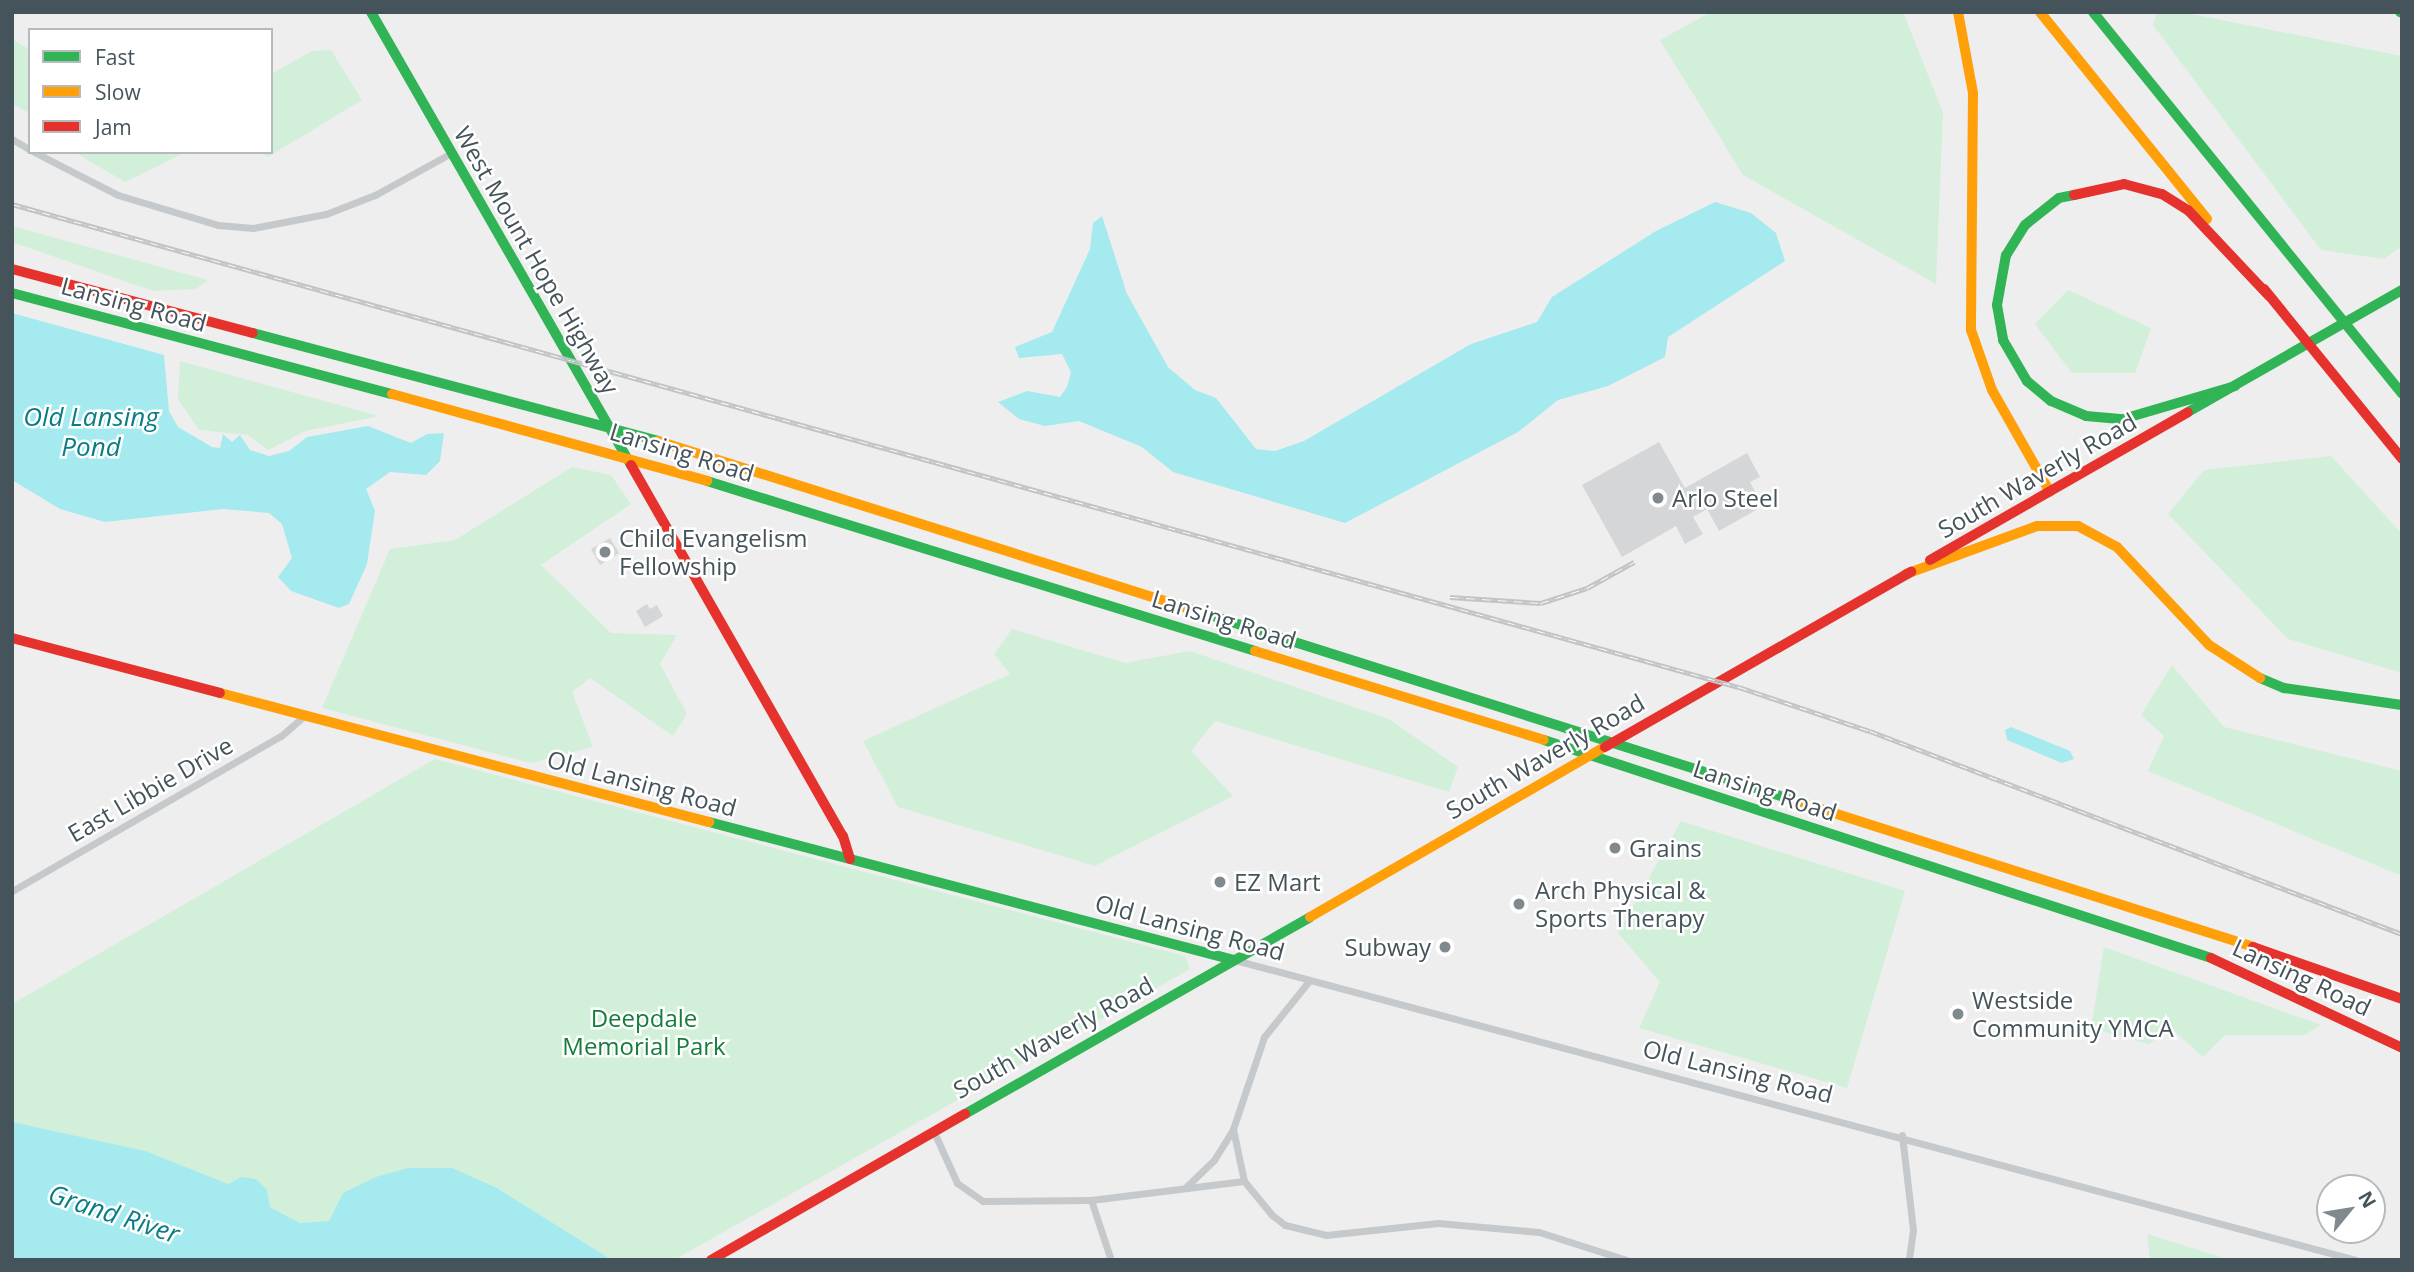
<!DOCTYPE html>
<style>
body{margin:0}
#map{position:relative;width:2414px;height:1272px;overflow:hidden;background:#efeeee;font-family:"Open Sans",sans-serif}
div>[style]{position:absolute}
.green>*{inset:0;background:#d2efd9}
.water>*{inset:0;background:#a5eaee}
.building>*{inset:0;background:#d5d6d7}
.street>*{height:7px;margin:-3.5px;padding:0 3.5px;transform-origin:3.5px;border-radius:3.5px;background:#c5c9cb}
.fast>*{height:10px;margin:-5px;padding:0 5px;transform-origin:5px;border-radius:5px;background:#30b455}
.slow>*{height:10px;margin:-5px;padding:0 5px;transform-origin:5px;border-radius:5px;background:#ff9f0a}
.jam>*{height:10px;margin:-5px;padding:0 5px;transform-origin:5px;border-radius:5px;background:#e5322d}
.rail>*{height:5px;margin-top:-2.5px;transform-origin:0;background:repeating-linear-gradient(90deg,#fff 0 8px,#c1c4c5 0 16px);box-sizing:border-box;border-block:2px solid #c1c4c5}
.dots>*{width:19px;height:19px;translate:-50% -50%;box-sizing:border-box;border:4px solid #fff;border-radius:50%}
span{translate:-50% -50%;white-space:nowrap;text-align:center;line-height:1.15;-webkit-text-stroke:5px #fff;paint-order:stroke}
.street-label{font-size:24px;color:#45545b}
.poi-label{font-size:24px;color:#45545b}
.left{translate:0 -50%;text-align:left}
.right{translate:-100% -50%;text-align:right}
.park-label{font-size:24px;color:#147e3a}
.water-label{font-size:26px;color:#0a7d84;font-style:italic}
.frame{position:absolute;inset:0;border:14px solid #45545b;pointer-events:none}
.legend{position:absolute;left:28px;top:28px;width:245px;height:126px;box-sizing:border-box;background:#fff;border:2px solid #b5bbbd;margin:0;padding:9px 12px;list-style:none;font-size:21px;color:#45545b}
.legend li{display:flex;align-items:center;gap:14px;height:35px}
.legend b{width:35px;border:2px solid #b5bbbd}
.north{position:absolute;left:2316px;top:1174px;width:70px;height:70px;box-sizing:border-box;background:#fff;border:2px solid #b5bbbd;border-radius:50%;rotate:60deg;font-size:19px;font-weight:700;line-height:28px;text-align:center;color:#45545b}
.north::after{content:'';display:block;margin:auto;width:24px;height:32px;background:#808a8e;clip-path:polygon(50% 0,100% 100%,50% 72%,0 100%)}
</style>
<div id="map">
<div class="green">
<div style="clip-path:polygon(1711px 12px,1903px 12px,1943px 113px,1936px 284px,1743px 175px,1660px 40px)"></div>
<div style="clip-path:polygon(2157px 12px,2182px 12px,2402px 56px,2402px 246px,2384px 259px,2321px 250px,2153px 25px)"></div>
<div style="clip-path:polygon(12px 39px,30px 50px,30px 113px,12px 104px)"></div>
<div style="clip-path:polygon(331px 50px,362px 100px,268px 157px,259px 152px,271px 152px,271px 74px,312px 51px)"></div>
<div style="clip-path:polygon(74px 152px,180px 152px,182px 154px,125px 182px)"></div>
<div style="clip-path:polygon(12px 226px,208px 280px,196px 289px,153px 291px,12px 242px)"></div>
<div style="clip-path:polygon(2068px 290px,2151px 328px,2135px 373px,2072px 373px,2035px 324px)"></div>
<div style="clip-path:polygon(180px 361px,379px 416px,306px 431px,268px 450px,248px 435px,199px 430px,178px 399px)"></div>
<div style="clip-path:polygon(2331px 456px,2402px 534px,2402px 673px,2288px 639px,2168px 514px,2204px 470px)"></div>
<div style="clip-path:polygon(572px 467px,611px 475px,631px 504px,541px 565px,611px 633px,677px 635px,660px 664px,687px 714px,673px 736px,590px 678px,572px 692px,593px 747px,531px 763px,322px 708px,390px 549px,455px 540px)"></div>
<div style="clip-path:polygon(1012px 629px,1125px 663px,1190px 651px,1389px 719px,1458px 767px,1449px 792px,1215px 721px,1191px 751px,1233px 796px,1095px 866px,898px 807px,863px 741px,1010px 674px,994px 654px)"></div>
<div style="clip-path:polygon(2172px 665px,2224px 727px,2402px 771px,2402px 876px,2148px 771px,2164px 736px,2141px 715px)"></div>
<div style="clip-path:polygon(435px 759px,1185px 956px,1190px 969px,674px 1260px,612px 1260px,497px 1188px,343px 1193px,329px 1221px,300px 1223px,270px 1207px,267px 1190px,241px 1177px,228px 1184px,12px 1122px,12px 1004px)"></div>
<div style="clip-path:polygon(1681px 821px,1905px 891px,1847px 1088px,1639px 1028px,1660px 982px,1618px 933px)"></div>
<div style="clip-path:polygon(2104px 947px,2321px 1025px,2304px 1035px,2225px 1035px,2203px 1057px,2173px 1030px,2148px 1044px,2091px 1028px)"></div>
<div style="clip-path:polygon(2147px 1234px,2230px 1260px,2150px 1260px)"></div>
</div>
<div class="water">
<div style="clip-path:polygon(1715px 202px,1751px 213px,1776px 233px,1785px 261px,1668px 337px,1665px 357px,1608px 386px,1558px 400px,1518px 432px,1345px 523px,1173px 472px,1142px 447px,1079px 421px,1045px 426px,1019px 419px,998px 402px,1027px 391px,1060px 397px,1067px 387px,1071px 372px,1062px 354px,1019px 358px,1015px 347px,1052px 332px,1090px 249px,1093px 223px,1102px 216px,1127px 294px,1168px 367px,1195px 390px,1216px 398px,1256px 449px,1275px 451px,1304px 441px,1471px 344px,1537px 322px,1552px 297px,1656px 231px)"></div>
<div style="clip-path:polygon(12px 313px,164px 355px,169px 411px,178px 427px,212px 447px,220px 448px,223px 434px,232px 442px,240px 435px,250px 450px,269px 456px,289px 451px,307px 437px,368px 426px,411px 443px,427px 434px,444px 433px,440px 461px,426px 475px,390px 472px,366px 489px,375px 511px,367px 564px,349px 604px,339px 608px,291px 591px,278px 577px,292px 558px,282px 524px,269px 513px,223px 509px,105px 522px,60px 509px,12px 480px)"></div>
<div style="clip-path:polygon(2011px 727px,2070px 751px,2074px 759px,2062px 763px,2007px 740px,2005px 730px)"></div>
<div style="clip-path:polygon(12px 1122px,145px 1151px,228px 1184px,241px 1177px,256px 1179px,267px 1190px,270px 1207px,300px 1223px,329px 1221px,343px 1193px,376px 1177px,408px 1168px,452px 1168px,497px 1188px,612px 1260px,12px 1260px)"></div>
</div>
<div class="building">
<div style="clip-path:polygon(1659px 442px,1685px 488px,1747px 453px,1760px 477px,1750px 482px,1763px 506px,1719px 531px,1707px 509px,1693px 517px,1703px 534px,1685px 544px,1676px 526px,1622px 557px,1582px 485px)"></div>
<div style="clip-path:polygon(610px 538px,619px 553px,600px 565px,591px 549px)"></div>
<div style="clip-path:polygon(647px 604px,650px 609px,657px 605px,663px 616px,645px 627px,636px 611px)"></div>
</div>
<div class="street">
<div style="left:12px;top:139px;width:21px;rotate:31deg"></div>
<div style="left:34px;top:152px;width:94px;rotate:27.1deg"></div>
<div style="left:118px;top:195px;width:104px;rotate:16.7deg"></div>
<div style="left:218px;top:225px;width:35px;rotate:5deg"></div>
<div style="left:253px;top:228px;width:74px;rotate:-10.9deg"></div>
<div style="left:326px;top:214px;width:53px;rotate:-21.2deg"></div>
<div style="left:375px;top:195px;width:87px;rotate:-28.9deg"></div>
<div style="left:12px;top:891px;width:310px;rotate:-30deg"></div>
<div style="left:281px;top:736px;width:30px;rotate:-41deg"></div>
<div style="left:1235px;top:960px;width:1160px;rotate:14.98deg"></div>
<div style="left:1309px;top:981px;width:72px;rotate:128.8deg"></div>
<div style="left:1264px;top:1037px;width:97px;rotate:108.6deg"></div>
<div style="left:1233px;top:1129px;width:53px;rotate:78.1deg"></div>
<div style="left:1244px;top:1181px;width:44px;rotate:50.5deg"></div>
<div style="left:1272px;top:1215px;width:16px;rotate:38deg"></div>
<div style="left:1285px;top:1225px;width:42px;rotate:13.7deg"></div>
<div style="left:1326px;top:1235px;width:113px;rotate:-6.1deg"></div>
<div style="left:1438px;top:1223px;width:101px;rotate:5.1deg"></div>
<div style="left:1539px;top:1232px;width:92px;rotate:17.7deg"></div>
<div style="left:933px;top:1130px;width:58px;rotate:65.6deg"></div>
<div style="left:957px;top:1183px;width:32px;rotate:35deg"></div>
<div style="left:983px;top:1201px;width:108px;rotate:-0.5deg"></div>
<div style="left:1091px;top:1200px;width:154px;rotate:-7.1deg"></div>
<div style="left:1902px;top:1135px;width:96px;rotate:83.4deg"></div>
<div style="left:1913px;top:1230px;width:30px;rotate:98deg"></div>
<div style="left:1186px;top:1187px;width:39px;rotate:-44deg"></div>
<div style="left:1214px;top:1160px;width:36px;rotate:-58deg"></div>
<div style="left:1091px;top:1200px;width:63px;rotate:71.6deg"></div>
</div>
<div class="fast">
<div style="left:371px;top:12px;width:522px;rotate:60.15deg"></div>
<div style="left:2093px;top:12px;width:491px;rotate:51deg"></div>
<div style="left:2400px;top:12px;width:2px;rotate:27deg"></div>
<div style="left:2074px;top:195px;width:15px;rotate:169deg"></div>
<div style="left:2059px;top:198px;width:43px;rotate:141.5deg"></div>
<div style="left:2025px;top:225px;width:36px;rotate:122deg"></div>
<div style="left:2006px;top:255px;width:51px;rotate:100.2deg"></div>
<div style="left:1997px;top:305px;width:36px;rotate:80deg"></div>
<div style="left:2003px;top:340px;width:48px;rotate:59.7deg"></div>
<div style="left:2027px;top:381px;width:31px;rotate:40deg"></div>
<div style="left:2051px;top:401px;width:38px;rotate:23deg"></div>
<div style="left:2086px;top:416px;width:37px;rotate:5deg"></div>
<div style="left:2123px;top:419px;width:117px;rotate:-16.4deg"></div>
<div style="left:12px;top:293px;width:393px;rotate:14.9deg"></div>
<div style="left:253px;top:333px;width:419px;rotate:14.9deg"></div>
<div style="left:2188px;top:412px;width:246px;rotate:-29.7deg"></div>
<div style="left:707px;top:481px;width:574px;rotate:17.23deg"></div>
<div style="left:1200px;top:612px;width:622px;rotate:17.59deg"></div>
<div style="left:2260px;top:678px;width:26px;rotate:23deg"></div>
<div style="left:2284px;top:688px;width:119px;rotate:8.2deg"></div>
<div style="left:1544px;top:740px;width:702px;rotate:18.1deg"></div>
<div style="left:709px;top:822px;width:543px;rotate:14.73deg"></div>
<div style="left:965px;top:1114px;width:397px;rotate:-29.7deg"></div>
</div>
<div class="slow">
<div style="left:1958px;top:12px;width:82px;rotate:79.5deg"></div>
<div style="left:1973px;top:93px;width:237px;rotate:90.5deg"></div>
<div style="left:1971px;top:330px;width:64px;rotate:70.7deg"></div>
<div style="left:1992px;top:390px;width:117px;rotate:60.4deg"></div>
<div style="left:2040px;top:12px;width:266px;rotate:51.1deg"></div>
<div style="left:392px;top:394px;width:327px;rotate:15.4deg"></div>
<div style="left:658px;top:441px;width:568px;rotate:17.51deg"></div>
<div style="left:1906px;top:574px;width:140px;rotate:-20.1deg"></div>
<div style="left:2037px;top:526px;width:41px"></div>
<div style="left:2078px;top:526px;width:44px;rotate:28.3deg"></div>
<div style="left:2117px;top:547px;width:134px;rotate:46.8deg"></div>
<div style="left:2209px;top:645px;width:61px;rotate:32.9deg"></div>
<div style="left:1255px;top:651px;width:302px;rotate:17.1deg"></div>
<div style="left:220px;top:693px;width:506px;rotate:14.78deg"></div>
<div style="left:1793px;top:800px;width:483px;rotate:17.7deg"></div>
<div style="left:1310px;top:917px;width:340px;rotate:-30deg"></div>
</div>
<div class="jam">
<div style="left:2074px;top:195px;width:51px;rotate:-12.4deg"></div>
<div style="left:2124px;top:184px;width:39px;rotate:15deg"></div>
<div style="left:2162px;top:194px;width:31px;rotate:32deg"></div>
<div style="left:2188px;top:210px;width:118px;rotate:46.7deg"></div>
<div style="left:12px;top:269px;width:249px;rotate:14.9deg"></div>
<div style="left:2264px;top:289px;width:219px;rotate:50.9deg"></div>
<div style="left:631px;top:465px;width:427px;rotate:60.3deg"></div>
<div style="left:843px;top:836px;width:24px;rotate:73deg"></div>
<div style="left:1930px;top:560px;width:297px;rotate:-29.8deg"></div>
<div style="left:12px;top:638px;width:215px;rotate:14.8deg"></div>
<div style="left:1605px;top:747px;width:353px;rotate:-29.8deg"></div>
<div style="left:2253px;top:947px;width:158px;rotate:19.2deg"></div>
<div style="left:2211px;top:958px;width:211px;rotate:25.2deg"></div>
<div style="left:711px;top:1260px;width:293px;rotate:-29.9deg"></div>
</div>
<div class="rail">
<div style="left:12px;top:204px;width:1793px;rotate:15.63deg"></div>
<div style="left:1739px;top:687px;width:138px;rotate:18.6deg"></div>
<div style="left:1870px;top:731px;width:569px;rotate:20.89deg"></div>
<div style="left:1450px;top:597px;width:91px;rotate:3.8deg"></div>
<div style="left:1541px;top:603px;width:48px;rotate:-18.1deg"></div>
<div style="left:1587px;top:588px;width:54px;rotate:-29deg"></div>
</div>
<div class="dots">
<div style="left:1658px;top:498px;background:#808a8e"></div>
<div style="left:605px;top:552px;background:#808a8e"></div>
<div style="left:1615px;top:848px;background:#808a8e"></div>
<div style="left:1220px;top:882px;background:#808a8e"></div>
<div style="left:1519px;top:904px;background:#808a8e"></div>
<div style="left:1445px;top:947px;background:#808a8e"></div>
<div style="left:1958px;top:1014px;background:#808a8e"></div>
</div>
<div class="street-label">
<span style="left:537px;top:260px;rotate:60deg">West Mount Hope Highway</span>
<span style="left:134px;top:304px;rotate:15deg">Lansing Road</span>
<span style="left:682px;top:452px;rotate:17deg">Lansing Road</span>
<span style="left:2037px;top:475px;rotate:-30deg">South Waverly Road</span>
<span style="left:1224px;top:619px;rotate:17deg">Lansing Road</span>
<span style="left:1545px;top:756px;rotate:-30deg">South Waverly Road</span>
<span style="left:642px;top:783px;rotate:15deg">Old Lansing Road</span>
<span style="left:150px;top:789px;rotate:-30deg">East Libbie Drive</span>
<span style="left:1765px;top:790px;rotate:18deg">Lansing Road</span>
<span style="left:1190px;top:927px;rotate:15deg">Old Lansing Road</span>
<span style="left:2302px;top:977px;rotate:25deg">Lansing Road</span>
<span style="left:1053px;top:1037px;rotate:-29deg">South Waverly Road</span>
<span style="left:1738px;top:1071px;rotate:14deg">Old Lansing Road</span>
</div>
<div class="poi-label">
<span class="left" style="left:1672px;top:498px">Arlo Steel</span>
<span class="left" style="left:619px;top:552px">Child Evangelism<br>Fellowship</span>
<span class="left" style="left:1629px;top:848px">Grains</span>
<span class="left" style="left:1234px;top:882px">EZ Mart</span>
<span class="left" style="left:1535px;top:904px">Arch Physical &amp;<br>Sports Therapy</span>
<span class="right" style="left:1431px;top:947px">Subway</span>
<span class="left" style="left:1972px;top:1014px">Westside<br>Community YMCA</span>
</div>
<div class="park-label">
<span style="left:644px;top:1032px">Deepdale<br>Memorial Park</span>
</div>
<div class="water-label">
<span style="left:91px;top:432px">Old Lansing<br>Pond</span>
<span style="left:114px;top:1214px;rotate:18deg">Grand River</span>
</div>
<div class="frame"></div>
<ul class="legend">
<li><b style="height:9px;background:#30b455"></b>Fast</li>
<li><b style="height:9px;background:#ff9f0a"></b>Slow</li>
<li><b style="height:9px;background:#e5322d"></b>Jam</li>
</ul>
<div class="north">N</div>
</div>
